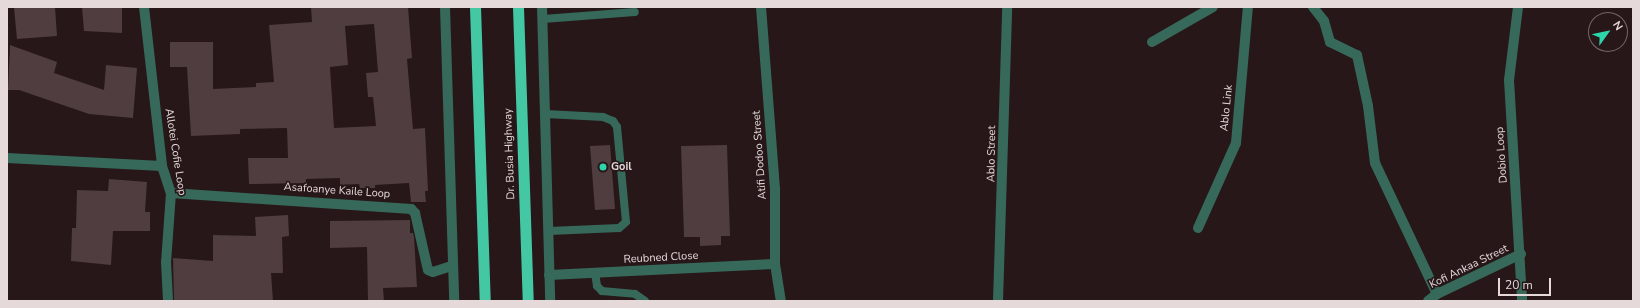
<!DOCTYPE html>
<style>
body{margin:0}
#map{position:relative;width:1640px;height:308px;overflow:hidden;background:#271719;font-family:"Nunito Sans",sans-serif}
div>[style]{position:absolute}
.building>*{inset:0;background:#4f3d3f}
.service>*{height:8px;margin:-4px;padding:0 4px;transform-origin:4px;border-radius:4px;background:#366959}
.minor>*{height:10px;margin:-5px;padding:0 5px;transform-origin:5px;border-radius:5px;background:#366959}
.tertiary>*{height:10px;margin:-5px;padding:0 5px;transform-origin:5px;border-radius:5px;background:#366959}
.trunk>*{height:11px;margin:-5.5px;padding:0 5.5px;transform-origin:5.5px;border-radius:5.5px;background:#44c8a4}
.dots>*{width:11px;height:11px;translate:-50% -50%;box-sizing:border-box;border:2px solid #271719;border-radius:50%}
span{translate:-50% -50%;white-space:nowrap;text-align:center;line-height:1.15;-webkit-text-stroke:3.5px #271719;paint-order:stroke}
.street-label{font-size:11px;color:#e5d9da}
.poi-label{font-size:11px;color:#e5d9da;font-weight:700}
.left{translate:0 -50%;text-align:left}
.frame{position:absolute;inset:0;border:8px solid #e5d9da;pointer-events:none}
.north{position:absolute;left:1588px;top:12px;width:40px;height:40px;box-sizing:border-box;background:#271719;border:1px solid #736566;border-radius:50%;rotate:57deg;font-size:11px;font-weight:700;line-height:16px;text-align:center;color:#e5d9da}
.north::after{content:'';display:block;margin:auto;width:14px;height:18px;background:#2dd5ab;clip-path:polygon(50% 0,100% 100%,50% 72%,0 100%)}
.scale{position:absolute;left:1498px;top:278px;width:53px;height:18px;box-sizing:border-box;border:2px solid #e5d9da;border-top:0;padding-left:5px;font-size:12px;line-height:14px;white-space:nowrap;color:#e5d9da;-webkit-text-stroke:3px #271719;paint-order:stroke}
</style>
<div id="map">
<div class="building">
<div style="clip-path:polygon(55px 7px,57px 36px,17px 39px,14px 8px)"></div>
<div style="clip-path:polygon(82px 7px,122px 7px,122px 33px,84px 31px)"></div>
<div style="clip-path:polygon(evenodd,311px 7px,408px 7px,412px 58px,407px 59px,413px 129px,425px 128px,428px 191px,425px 191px,426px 202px,411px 202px,409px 183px,375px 185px,375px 188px,360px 188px,359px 184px,340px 185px,340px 178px,306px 179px,306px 183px,249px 184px,248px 158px,288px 158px,287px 128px,240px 129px,240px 134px,191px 136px,187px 67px,170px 67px,170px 42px,213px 42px,213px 89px,256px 87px,256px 83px,274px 82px,269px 25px,312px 22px,311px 7px,374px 24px,378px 72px,366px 73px,368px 97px,373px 97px,376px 126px,334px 128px,330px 67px,348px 65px,345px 26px,374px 24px)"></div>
<div style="clip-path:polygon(10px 45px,57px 62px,54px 73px,104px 90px,106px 65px,137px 68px,133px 118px,89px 114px,19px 90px,8px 90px)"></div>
<div style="clip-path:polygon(610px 145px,615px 209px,595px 210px,590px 146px)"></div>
<div style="clip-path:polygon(727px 145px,730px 236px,721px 236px,721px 245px,700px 246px,700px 237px,684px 237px,681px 146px)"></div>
<div style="clip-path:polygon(109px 179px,147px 182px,145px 212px,150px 212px,150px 231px,113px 231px,111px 265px,71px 261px,72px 228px,76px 228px,77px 190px,108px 191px)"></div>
<div style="clip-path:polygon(288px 215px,289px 236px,282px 237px,283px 273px,271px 273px,273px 301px,174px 301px,173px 258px,213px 261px,213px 235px,256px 236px,255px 217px)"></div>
<div style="clip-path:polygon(410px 220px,410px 233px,413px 233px,414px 237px,417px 287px,383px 288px,384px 301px,368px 301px,367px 247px,330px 248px,330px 221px)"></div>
</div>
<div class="service">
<div style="left:543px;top:19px;width:92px;rotate:-4.4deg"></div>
<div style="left:546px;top:114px;width:57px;rotate:3deg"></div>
<div style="left:603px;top:117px;width:11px;rotate:22deg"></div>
<div style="left:613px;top:121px;width:7px;rotate:56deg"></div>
<div style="left:617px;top:127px;width:95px;rotate:84.6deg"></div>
<div style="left:626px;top:222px;width:9px;rotate:139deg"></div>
<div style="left:619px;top:228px;width:70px;rotate:177.5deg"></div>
<div style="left:595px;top:273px;width:13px;rotate:81deg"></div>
<div style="left:597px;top:286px;width:7px;rotate:45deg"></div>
<div style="left:602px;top:291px;width:33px;rotate:5deg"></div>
<div style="left:635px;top:294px;width:12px;rotate:35deg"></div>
</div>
<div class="minor">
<div style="left:144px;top:7px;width:160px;rotate:83.5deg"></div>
<div style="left:162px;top:166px;width:28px;rotate:72deg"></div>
<div style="left:171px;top:193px;width:69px;rotate:94.1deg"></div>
<div style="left:166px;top:262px;width:39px;rotate:87deg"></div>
<div style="left:761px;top:7px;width:182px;rotate:85.6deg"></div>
<div style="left:775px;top:188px;width:76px;rotate:90deg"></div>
<div style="left:775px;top:264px;width:37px;rotate:81deg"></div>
<div style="left:1313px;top:7px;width:18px;rotate:52deg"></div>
<div style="left:1324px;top:21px;width:22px;rotate:74deg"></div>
<div style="left:1330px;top:42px;width:30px;rotate:26deg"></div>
<div style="left:1357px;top:55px;width:52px;rotate:77.8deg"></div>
<div style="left:1368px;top:106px;width:57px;rotate:83deg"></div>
<div style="left:1375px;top:163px;width:145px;rotate:64.7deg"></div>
<div style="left:1518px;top:7px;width:74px;rotate:97deg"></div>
<div style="left:1509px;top:80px;width:221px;rotate:86.6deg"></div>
<div style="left:1152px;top:42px;width:70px;rotate:-29.8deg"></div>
<div style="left:7px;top:158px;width:155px;rotate:3deg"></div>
<div style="left:171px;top:193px;width:241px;rotate:3.8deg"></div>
<div style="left:411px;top:209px;width:6px;rotate:45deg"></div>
<div style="left:415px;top:213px;width:58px;rotate:77.2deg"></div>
<div style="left:428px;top:270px;width:5px;rotate:22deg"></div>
<div style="left:433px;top:272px;width:20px;rotate:-18deg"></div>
<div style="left:1198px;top:228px;width:93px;rotate:-65.9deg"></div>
<div style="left:1236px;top:143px;width:137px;rotate:-85deg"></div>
<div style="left:549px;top:275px;width:226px;rotate:-2.8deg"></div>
<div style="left:998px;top:301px;width:294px;rotate:-88.2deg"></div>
<div style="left:1428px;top:301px;width:11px;rotate:-38deg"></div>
<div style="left:1437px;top:294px;width:93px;rotate:-25.5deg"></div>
</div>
<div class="tertiary">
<div style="left:445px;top:7px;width:294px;rotate:88.2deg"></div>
<div style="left:542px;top:7px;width:294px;rotate:88.4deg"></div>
</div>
<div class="trunk">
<div style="left:475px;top:7px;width:294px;rotate:88.1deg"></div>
<div style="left:518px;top:7px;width:294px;rotate:88.1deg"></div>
</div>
<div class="dots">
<div style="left:603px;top:167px;background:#2dd5ab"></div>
</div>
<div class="street-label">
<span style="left:1227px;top:108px;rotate:-84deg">Ablo Link</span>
<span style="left:175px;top:152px;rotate:81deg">Allotei Cofie Loop</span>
<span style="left:510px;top:154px;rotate:-92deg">Dr. Busia Highway</span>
<span style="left:992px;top:154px;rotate:-89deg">Ablo Street</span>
<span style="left:760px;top:155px;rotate:-94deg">Atifi Dodoo Street</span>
<span style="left:1502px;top:155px;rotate:-94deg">Dobio Loop</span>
<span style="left:337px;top:191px;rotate:4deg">Asafoanye Kaile Loop</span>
<span style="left:661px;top:258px;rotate:-3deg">Reubned Close</span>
<span style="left:1469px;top:267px;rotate:-26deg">Kofi Ankaa Street</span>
</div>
<div class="poi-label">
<span class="left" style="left:611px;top:167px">Goil</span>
</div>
<div class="frame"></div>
<div class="north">N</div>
<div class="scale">20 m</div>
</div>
